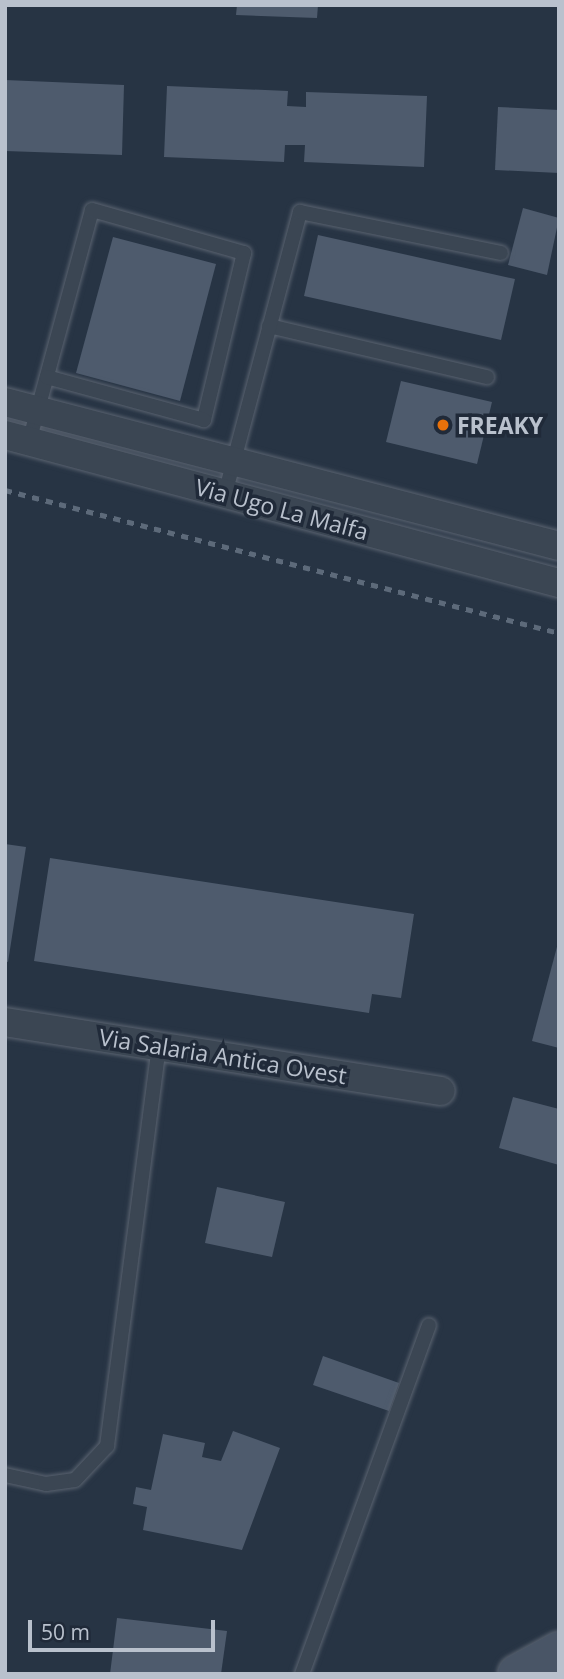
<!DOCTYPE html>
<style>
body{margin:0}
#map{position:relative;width:564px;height:1679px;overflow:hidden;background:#273444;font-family:"Open Sans",sans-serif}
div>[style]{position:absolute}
.building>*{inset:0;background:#4e5b6d}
.roads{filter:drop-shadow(0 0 2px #5a6370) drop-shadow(0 0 2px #5a6370)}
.service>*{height:14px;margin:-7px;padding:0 7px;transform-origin:7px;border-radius:7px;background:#3b4653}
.minor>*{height:28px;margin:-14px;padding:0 14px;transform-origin:14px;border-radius:14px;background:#3b4653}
.secondary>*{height:38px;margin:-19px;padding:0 19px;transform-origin:19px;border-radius:19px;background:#495566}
.rail>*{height:5px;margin-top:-2.5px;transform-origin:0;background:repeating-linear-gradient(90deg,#5d6a7a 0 7px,transparent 0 14px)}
.dots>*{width:19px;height:19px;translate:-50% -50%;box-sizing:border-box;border:4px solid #202a39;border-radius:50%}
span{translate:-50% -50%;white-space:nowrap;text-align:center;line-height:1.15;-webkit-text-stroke:7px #202a39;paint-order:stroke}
.poi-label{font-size:23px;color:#b9c1cd;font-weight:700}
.left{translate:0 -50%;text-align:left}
.street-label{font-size:23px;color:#b9c1cd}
.frame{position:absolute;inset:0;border:7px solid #b9c1cd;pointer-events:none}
.scale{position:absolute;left:28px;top:1620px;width:187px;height:32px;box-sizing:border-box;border:4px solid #b9c1cd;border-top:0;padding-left:9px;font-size:21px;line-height:24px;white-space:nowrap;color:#b9c1cd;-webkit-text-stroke:5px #202a39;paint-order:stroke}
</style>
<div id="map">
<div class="building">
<div style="clip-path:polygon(237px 5px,318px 5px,317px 18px,236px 15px)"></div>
<div style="clip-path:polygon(5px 80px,124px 85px,122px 155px,5px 151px)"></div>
<div style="clip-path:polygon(167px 86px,288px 91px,287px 106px,306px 107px,306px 92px,427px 96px,424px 167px,304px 162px,305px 145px,285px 145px,284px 162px,164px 157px)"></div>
<div style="clip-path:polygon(498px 107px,559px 110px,559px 173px,495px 170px)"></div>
<div style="clip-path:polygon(523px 208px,559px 218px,547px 275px,508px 265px)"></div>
<div style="clip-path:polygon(318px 235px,515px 279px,501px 340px,304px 296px)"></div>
<div style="clip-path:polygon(113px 237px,216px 264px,180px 401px,76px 373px)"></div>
<div style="clip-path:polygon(401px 381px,492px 402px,477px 464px,386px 442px)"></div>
<div style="clip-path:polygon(5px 844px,26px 847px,8px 962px,5px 961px)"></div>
<div style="clip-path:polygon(50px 858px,414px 914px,401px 998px,372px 994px,369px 1013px,34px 961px)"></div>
<div style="clip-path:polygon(558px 943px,559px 943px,559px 1048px,532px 1041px)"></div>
<div style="clip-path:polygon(513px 1097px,559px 1109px,559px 1165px,499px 1148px)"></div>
<div style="clip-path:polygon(217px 1187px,285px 1202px,272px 1257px,205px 1243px)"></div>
<div style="clip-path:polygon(323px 1356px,399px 1383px,389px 1411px,313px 1385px)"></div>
<div style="clip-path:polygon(233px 1431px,280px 1448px,242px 1550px,143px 1530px,147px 1507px,133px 1504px,136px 1487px,151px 1490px,163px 1434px,205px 1443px,202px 1457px,221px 1461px)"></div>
<div style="clip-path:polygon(117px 1618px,227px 1631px,221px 1674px,110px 1674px)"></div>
</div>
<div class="roads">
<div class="service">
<div style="left:269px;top:326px;width:224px;rotate:13.2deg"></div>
<div style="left:29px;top:442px;width:240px;rotate:-74.8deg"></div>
<div style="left:92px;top:210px;width:158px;rotate:15.8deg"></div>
<div style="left:244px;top:253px;width:172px;rotate:103.5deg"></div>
<div style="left:204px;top:420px;width:163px;rotate:-164.7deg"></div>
<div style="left:225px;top:494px;width:292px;rotate:-75.1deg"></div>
<div style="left:300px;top:212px;width:205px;rotate:11.5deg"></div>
<div style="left:5px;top:1475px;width:42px;rotate:12.4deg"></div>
<div style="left:46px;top:1484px;width:29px;rotate:-8deg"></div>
<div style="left:75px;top:1480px;width:47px;rotate:-46.7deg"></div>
<div style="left:107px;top:1446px;width:403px;rotate:-82.6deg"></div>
<div style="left:302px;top:1674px;width:371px;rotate:-70deg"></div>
</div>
<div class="minor">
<div style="left:5px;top:402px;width:572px;rotate:14.57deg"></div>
<div style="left:5px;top:435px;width:573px;rotate:14.96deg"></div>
<div style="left:5px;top:1022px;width:441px;rotate:9deg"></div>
</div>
<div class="secondary">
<div style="left:517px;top:1674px;width:48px;rotate:-28.7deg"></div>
</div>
</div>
<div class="rail">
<div style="left:5px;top:490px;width:572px;rotate:14.47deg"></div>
</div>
<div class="dots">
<div style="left:443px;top:425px;background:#e8710a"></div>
</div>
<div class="poi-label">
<span class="left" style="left:457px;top:425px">FREAKY</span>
</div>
<div class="street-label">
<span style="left:282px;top:509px;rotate:15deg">Via Ugo La Malfa</span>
<span style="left:223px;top:1056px;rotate:9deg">Via Salaria Antica Ovest</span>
</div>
<div class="frame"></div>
<div class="scale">50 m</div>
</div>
